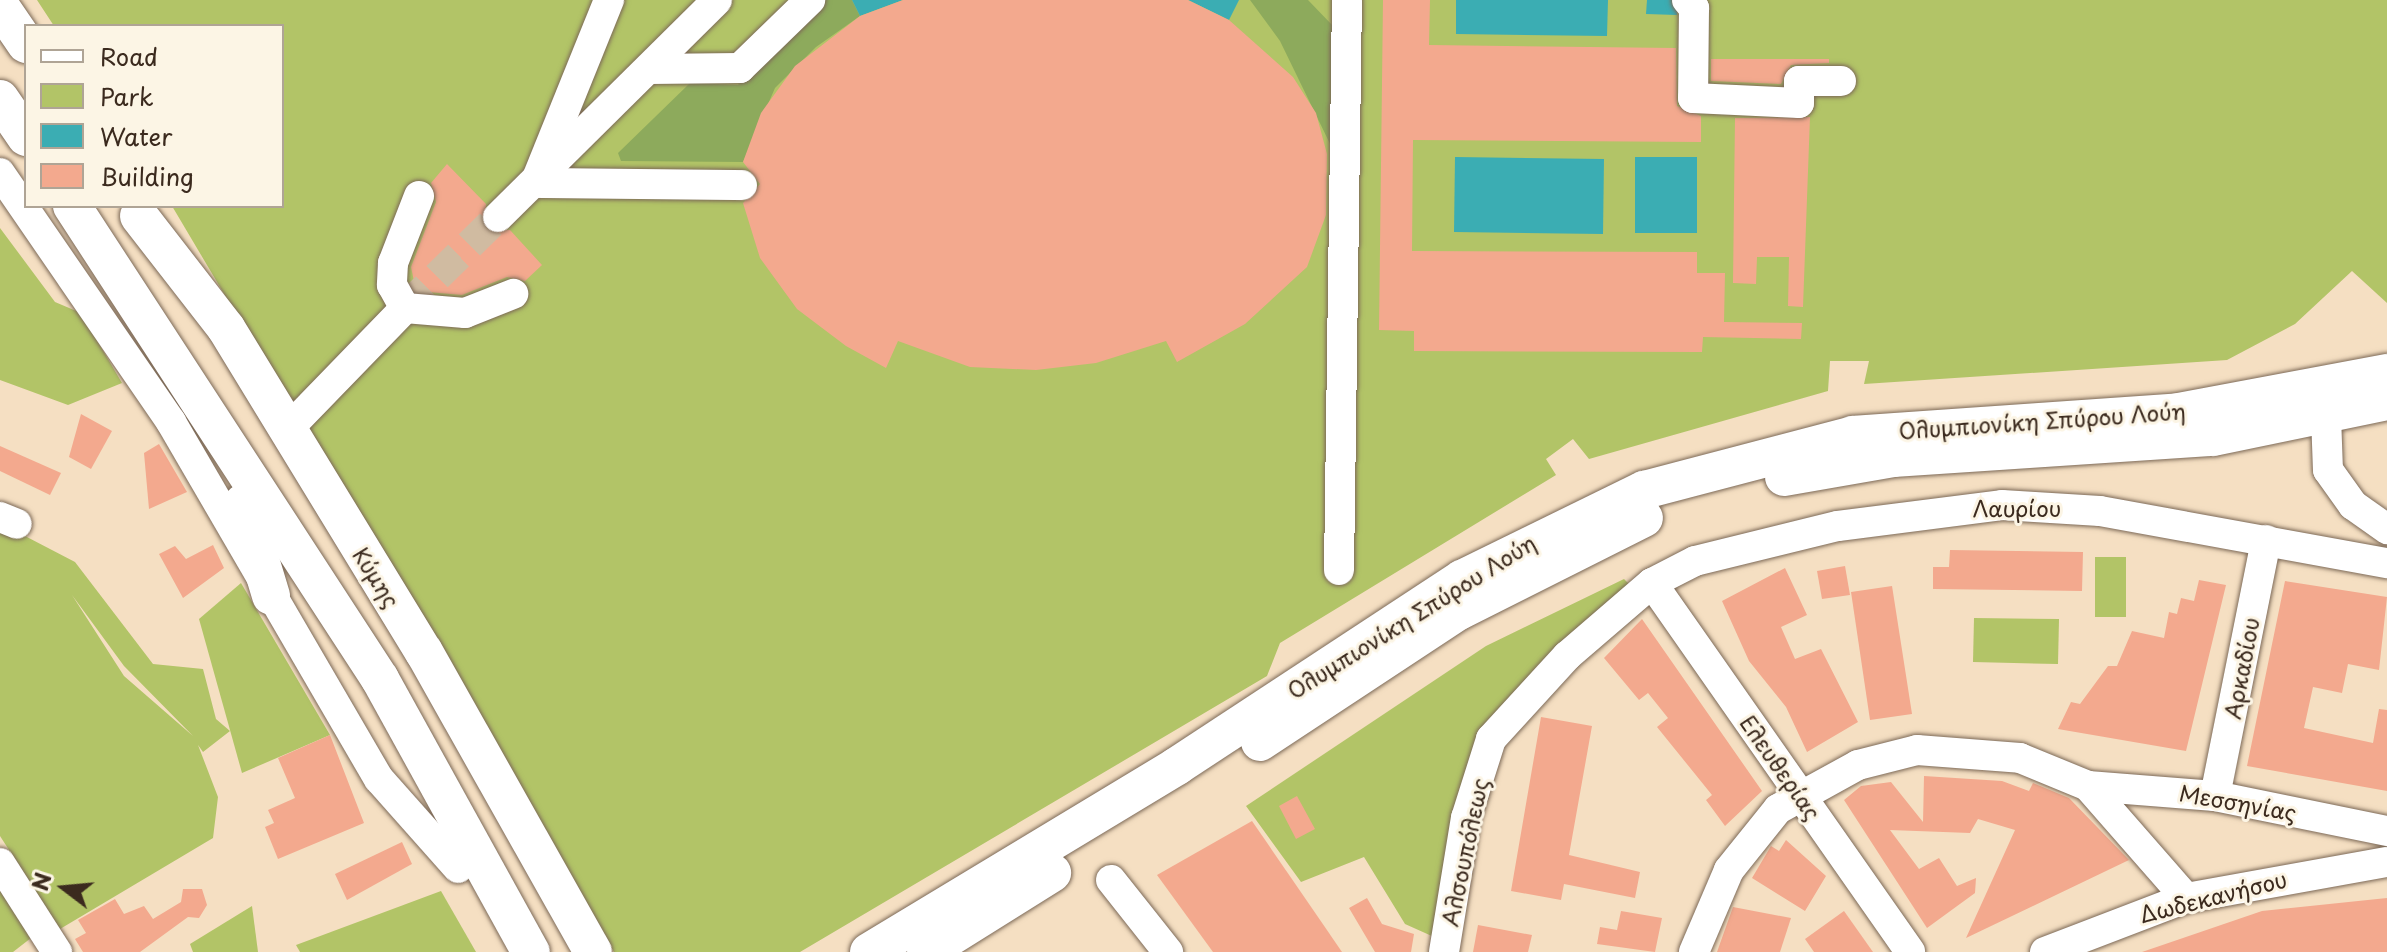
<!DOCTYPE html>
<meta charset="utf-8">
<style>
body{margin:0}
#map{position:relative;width:2387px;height:952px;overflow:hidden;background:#f5dfc2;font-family:"Playpen Sans",sans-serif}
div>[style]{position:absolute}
.green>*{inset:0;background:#b2c467}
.forest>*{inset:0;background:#8daa5c}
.water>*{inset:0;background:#3badb3}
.building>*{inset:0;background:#f3a98e}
.minor-tunnel>*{height:30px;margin-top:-15px;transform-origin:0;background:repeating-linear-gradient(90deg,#d0bba1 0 30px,transparent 0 45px)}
.roads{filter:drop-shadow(0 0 2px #7c6957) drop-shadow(0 0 2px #7c6957)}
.minor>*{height:30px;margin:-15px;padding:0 15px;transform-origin:15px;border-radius:15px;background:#fff}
.major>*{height:38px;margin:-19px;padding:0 19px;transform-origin:19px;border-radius:19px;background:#fff}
span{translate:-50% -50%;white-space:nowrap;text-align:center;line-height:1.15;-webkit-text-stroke:6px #fcf5e5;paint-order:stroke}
.street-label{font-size:22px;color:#3b2a1e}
.legend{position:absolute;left:24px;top:24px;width:260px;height:184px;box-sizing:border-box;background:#fcf5e5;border:2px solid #afa495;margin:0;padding:10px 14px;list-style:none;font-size:24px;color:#3b2a1e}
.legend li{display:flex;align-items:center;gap:16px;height:40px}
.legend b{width:40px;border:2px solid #afa495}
.north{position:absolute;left:24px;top:848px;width:80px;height:80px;-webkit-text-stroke:6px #fcf5e5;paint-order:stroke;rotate:286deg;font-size:22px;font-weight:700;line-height:32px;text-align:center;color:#3b2a1e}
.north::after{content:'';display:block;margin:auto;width:28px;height:36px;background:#3b2a1e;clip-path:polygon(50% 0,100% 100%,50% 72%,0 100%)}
</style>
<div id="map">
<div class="green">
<div style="clip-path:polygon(37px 0,2387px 0,2387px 303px,2352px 271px,2295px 324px,2227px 360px,1864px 384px,1869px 361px,1830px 361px,1828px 391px,1589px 459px,1573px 439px,1546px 459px,1556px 475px,1280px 643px,1267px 676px,800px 952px,614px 952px,172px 206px,282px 206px,282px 26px,54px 26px)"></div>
<div style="clip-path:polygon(0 228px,55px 302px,81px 313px,122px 383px,68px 405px,0 380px)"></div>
<div style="clip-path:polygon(evenodd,0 523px,75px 562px,153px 664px,203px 669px,216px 719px,230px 731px,203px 752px,198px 745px,218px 797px,213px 838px,60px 929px,0 836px,0 523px,72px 595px,124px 666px,193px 736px,124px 676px,72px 595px)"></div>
<div style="clip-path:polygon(2095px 557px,2126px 557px,2126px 617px,2095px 617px)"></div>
<div style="clip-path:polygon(1624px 579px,1629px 584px,1538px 665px,1487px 725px,1434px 937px,1405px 924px,1364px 857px,1301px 882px,1246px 806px,1486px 646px)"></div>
<div style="clip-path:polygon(241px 583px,330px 735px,242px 773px,199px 619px)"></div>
<div style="clip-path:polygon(1974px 618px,2059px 619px,2058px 664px,1973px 662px)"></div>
<div style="clip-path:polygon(0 890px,31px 938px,13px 952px,0 952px)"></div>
<div style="clip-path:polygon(441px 891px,476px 952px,300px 952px,296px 945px)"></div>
<div style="clip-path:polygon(252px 906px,258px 952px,193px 952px,190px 944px)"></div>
</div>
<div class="forest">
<div style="clip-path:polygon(823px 0,852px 0,860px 16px,816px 47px,775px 88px,743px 162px,621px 161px,618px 153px,690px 83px,738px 85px)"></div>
<div style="clip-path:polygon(1250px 0,1308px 0,1333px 26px,1334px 152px,1280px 41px)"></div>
</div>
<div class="water">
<div style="clip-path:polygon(852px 0,903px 0,860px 16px)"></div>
<div style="clip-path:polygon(1188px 0,1239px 0,1229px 20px)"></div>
<div style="clip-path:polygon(1456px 0,1608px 0,1607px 36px,1456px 34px)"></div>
<div style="clip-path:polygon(1647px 0,1678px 0,1677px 15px,1646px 14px)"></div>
<div style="clip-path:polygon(1455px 157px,1604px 159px,1603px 234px,1454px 232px)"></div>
<div style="clip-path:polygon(1635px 157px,1697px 157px,1697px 233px,1635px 233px)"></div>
</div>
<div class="building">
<div style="clip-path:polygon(903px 0,1188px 0,1229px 20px,1293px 77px,1316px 113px,1327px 154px,1326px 215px,1307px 267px,1245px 324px,1177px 362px,1166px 341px,1096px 363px,1036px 370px,970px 367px,898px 341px,886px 368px,846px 346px,797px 309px,760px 258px,743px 203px,760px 184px,743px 162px,761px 113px,795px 66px,860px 16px)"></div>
<div style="clip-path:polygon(1383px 0,1430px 0,1429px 45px,1676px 48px,1677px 106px,1701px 116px,1701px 142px,1413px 140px,1412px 251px,1697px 252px,1697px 273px,1725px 273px,1724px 322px,1802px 323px,1801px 339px,1703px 337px,1702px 352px,1414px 351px,1414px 331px,1379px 330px)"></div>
<div style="clip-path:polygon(1711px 59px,1829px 59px,1829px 63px,1791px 65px,1781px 84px,1711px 81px)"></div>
<div style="clip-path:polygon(1810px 117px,1803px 307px,1788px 306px,1789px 257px,1757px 257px,1756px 284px,1733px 283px,1735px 118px)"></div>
<div style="clip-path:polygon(447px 164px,486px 204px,485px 229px,510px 230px,542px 265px,525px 281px,507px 277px,462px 295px,416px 291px,411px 267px,436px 202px,431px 183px)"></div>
<div style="clip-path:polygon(81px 414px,112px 431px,91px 469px,69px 457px)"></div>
<div style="clip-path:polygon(159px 444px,187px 492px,149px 509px,144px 453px)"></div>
<div style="clip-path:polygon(0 446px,61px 473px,50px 495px,0 471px)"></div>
<div style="clip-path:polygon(213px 545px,224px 568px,183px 598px,159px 554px,175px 546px,186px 559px)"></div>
<div style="clip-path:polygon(1950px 550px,2083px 552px,2082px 591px,1933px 589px,1933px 567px,1949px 567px)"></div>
<div style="clip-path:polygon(1845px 566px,1850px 595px,1822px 599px,1817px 571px)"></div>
<div style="clip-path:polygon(1785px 568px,1807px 615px,1781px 627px,1795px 659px,1821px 649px,1858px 722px,1807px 752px,1786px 707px,1749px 661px,1722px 601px)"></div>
<div style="clip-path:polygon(2199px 580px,2226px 585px,2186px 751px,2058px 729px,2071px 702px,2080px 704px,2108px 666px,2117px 666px,2132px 631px,2164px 638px,2169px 612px,2177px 614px,2181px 598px,2194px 601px)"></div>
<div style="clip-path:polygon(2285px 581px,2387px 597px,2379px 670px,2348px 664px,2342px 693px,2313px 687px,2304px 728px,2373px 743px,2379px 709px,2387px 710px,2387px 791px,2247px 766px)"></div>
<div style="clip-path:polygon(1892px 586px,1912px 714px,1870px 720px,1851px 592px)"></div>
<div style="clip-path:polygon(1642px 619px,1762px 791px,1725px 826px,1706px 800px,1712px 795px,1657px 727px,1668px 718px,1648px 693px,1639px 700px,1604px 658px)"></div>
<div style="clip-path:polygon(1541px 717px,1592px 726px,1569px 855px,1640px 872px,1635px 898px,1564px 884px,1561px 900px,1511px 891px)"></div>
<div style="clip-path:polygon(330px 735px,364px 823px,278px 859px,265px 827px,274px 823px,268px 810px,295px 798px,278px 758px)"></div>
<div style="clip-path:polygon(1924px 776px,2002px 781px,2029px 791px,2033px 783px,2069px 798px,2129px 860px,1966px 938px,2015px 830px,1978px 819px,1970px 833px,1890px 830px,1919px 869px,1939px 858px,1957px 886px,1976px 878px,1975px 893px,1927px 928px,1844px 800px,1861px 786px,1891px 782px,1923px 822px)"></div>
<div style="clip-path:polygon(1297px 796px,1315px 829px,1296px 839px,1279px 806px)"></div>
<div style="clip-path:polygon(1252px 821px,1318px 917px,1342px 952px,1213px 952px,1157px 875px)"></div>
<div style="clip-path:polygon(1786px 840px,1826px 876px,1805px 911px,1752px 878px,1771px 846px,1779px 851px)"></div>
<div style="clip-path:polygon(402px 842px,412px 864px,347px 900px,335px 874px)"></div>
<div style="clip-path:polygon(183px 889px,202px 889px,207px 905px,199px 918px,188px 917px,140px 952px,83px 952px,75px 939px,86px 933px,78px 920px,115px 899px,124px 914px,144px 906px,153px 919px,181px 902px)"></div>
<div style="clip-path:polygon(1367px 898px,1382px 924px,1414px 934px,1411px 952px,1375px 952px,1349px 908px)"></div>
<div style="clip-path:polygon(2387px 898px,2387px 952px,2142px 952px,2262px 911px)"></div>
<div style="clip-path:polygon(1733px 907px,1791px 918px,1780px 952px,1717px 952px)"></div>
<div style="clip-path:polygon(1621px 911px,1662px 918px,1655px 952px,1597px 944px,1600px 927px,1617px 930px)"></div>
<div style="clip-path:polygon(1844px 911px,1873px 952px,1814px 952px,1805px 939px)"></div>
<div style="clip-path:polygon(1478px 925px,1532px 935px,1528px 952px,1473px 952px)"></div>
</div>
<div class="minor-tunnel">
<div style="left:405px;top:308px;width:130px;rotate:-44.4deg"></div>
</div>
<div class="roads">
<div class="minor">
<div style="left:609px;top:0;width:197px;rotate:112deg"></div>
<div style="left:535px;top:183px;width:207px;rotate:0.6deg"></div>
<div style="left:1687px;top:0;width:11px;rotate:49deg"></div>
<div style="left:1694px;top:8px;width:90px;rotate:90.6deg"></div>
<div style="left:1693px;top:98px;width:106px;rotate:2.7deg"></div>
<div style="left:1799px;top:103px;width:22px;rotate:-90deg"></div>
<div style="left:1799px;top:81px;width:42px"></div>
<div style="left:649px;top:69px;width:91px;rotate:-0.6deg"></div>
<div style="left:740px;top:68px;width:98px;rotate:-44.2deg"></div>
<div style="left:0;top:173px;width:302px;rotate:55.5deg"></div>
<div style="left:171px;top:422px;width:413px;rotate:59.8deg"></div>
<div style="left:379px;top:779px;width:119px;rotate:48.4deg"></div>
<div style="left:419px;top:196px;width:72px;rotate:111.2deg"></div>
<div style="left:393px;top:263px;width:22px;rotate:93deg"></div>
<div style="left:392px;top:285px;width:26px;rotate:61deg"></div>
<div style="left:405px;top:308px;width:60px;rotate:4.8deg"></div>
<div style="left:465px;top:313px;width:52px;rotate:-21.6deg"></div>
<div style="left:498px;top:217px;width:308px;rotate:-44.7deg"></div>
<div style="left:2326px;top:416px;width:54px;rotate:87.9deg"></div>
<div style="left:2328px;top:470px;width:43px;rotate:54.5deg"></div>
<div style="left:2353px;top:505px;width:42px;rotate:35.2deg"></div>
<div style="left:286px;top:431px;width:171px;rotate:-45.9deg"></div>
<div style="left:0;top:517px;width:18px;rotate:22deg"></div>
<div style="left:1339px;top:570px;width:570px;rotate:-89.2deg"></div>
<div style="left:1652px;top:583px;width:450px;rotate:55deg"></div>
<div style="left:2088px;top:786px;width:127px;rotate:4.5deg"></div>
<div style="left:2215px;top:796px;width:176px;rotate:11.5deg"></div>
<div style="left:2215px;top:796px;width:261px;rotate:-78.7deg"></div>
<div style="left:0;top:863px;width:106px;rotate:57.4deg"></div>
<div style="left:1111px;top:880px;width:92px;rotate:51.6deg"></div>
<div style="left:1444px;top:952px;width:136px;rotate:-80.7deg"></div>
<div style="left:1466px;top:818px;width:83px;rotate:-72.4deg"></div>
<div style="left:1491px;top:739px;width:113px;rotate:-47.5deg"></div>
<div style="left:1567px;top:656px;width:112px;rotate:-40.7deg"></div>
<div style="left:1652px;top:583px;width:48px;rotate:-27.1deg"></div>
<div style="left:1695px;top:561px;width:147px;rotate:-13.8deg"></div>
<div style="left:1838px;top:526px;width:165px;rotate:-7.3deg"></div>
<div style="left:2002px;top:505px;width:98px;rotate:3.5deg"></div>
<div style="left:2100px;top:511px;width:292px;rotate:10.3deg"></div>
<div style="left:1694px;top:952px;width:89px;rotate:-66.9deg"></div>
<div style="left:1729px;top:870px;width:78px;rotate:-51.2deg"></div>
<div style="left:1778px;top:809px;width:91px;rotate:-28.8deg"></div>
<div style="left:1858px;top:765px;width:61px;rotate:-14.3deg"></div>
<div style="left:1917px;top:750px;width:103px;rotate:4.4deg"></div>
<div style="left:2020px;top:758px;width:74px;rotate:22.4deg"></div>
<div style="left:2088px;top:786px;width:149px;rotate:48.8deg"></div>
<div style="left:2045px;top:952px;width:151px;rotate:-21deg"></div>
<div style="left:2186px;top:898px;width:204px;rotate:-10.2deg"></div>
</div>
<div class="major">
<div style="left:0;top:6px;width:46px;rotate:55.6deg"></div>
<div style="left:0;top:99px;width:46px;rotate:55.6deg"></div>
<div style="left:72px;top:206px;width:564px;rotate:56.93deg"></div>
<div style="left:380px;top:679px;width:312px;rotate:61.1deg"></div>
<div style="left:139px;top:216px;width:142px;rotate:52.2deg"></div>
<div style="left:226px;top:328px;width:380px;rotate:58.6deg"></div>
<div style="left:424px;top:652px;width:344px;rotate:60.6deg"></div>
<div style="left:1784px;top:477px;width:111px;rotate:-9.9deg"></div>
<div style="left:1893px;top:458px;width:321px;rotate:-3.8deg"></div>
<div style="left:2213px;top:437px;width:178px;rotate:-11.7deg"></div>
<div style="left:243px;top:503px;width:97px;rotate:73.2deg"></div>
<div style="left:1260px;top:742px;width:238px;rotate:-33.4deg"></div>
<div style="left:1459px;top:611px;width:207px;rotate:-26.7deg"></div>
<div style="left:869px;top:952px;width:360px;rotate:-31.1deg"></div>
<div style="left:1177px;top:766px;width:341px;rotate:-33.3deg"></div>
<div style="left:1462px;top:579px;width:203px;rotate:-26.1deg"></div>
<div style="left:1644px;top:490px;width:216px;rotate:-14.7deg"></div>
<div style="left:1853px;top:435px;width:327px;rotate:-4deg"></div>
<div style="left:2179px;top:412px;width:212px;rotate:-10.6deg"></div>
<div style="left:926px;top:952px;width:149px;rotate:-32.1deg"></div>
</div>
</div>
<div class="street-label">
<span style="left:2042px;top:420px;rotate:-4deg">Ολυμπιονίκη Σπύρου Λούη</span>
<span style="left:2017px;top:508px">Λαυρίου</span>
<span style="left:377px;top:577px;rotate:58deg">Κύμης</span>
<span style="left:1411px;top:616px;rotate:-32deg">Ολυμπιονίκη Σπύρου Λούη</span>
<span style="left:2241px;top:668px;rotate:-79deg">Αρκαδίου</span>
<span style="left:1781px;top:767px;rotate:55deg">Ελευθερίας</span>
<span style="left:2238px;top:802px;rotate:10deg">Μεσσηνίας</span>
<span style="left:1464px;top:852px;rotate:-78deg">Αλσουπόλεως</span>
<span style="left:2213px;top:896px;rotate:-14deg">Δωδεκανήσου</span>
</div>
<ul class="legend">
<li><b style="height:10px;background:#fff"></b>Road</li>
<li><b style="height:22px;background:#b2c467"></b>Park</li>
<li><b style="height:22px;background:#3badb3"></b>Water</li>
<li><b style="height:22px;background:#f3a98e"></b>Building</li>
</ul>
<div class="north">N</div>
</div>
